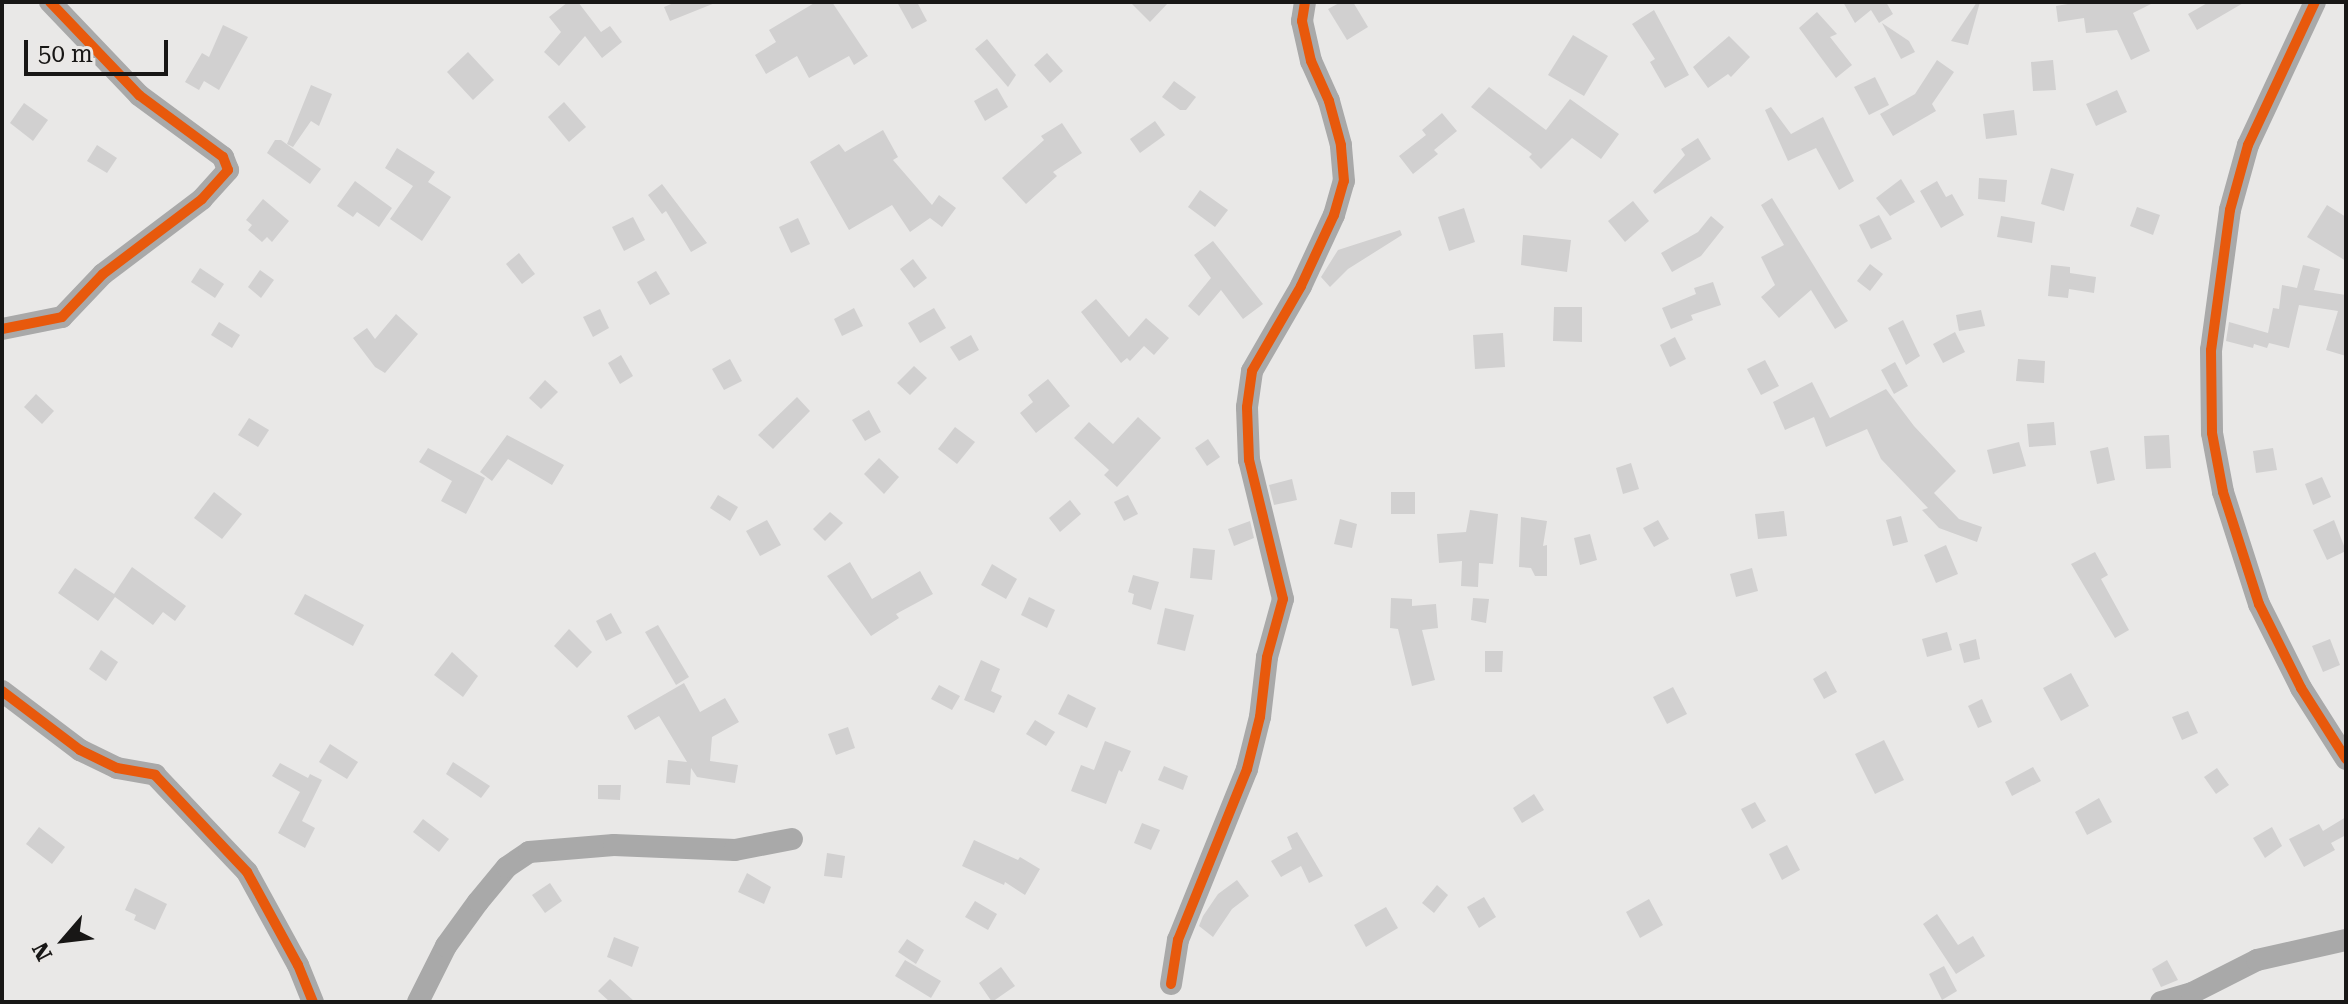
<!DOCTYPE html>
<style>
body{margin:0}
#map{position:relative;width:2348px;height:1004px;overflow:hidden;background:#e9e8e7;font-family:"Roboto Serif",serif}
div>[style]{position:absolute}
.building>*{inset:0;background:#d1d0d0}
.minor>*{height:22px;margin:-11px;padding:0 11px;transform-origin:11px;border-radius:11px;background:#a9a9a9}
.cycleway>*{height:10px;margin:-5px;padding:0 5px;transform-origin:5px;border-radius:5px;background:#e8590c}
span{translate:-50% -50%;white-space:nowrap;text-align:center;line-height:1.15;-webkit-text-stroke:6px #eae8e6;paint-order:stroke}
.frame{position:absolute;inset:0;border:4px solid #181716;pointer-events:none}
.north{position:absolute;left:24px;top:900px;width:80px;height:80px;-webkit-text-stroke:6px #eae8e6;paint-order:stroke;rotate:242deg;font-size:22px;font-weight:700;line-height:32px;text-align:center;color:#181716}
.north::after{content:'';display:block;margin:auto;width:28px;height:36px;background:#181716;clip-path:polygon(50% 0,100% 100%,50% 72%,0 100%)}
.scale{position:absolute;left:24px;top:40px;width:144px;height:36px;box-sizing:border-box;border:4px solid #181716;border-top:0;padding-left:10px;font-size:24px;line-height:28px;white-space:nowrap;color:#181716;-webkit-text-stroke:6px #eae8e6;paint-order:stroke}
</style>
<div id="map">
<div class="building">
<div style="clip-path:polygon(568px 2px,578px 2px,601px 32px,610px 26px,622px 42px,602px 58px,585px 36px,559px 66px,544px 52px,561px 32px,549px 17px)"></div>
<div style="clip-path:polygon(676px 2px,715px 2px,715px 3px,670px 21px,664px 7px)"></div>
<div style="clip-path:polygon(816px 2px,832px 2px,868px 56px,854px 65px,849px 56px,809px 78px,797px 56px,766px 74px,755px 55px,776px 42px,769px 30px)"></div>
<div style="clip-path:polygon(897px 2px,917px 2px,927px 21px,912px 29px)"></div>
<div style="clip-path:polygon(1130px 2px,1169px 2px,1150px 22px)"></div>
<div style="clip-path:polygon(1341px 2px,1353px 2px,1368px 27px,1347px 40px,1328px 9px)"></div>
<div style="clip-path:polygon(1843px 2px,1886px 2px,1893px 14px,1879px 23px,1871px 10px,1855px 23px)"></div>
<div style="clip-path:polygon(1977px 2px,1980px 2px,1968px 45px,1951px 41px)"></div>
<div style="clip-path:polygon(2080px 2px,2155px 2px,2133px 13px,2150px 51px,2131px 60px,2117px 30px,2086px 33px,2084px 18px,2058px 22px,2056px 6px)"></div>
<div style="clip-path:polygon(2209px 2px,2245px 2px,2197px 30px,2188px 14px)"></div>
<div style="clip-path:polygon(1654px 10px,1689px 75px,1665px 88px,1650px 62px,1655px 59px,1632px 24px)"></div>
<div style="clip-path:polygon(1817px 12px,1837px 34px,1830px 37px,1852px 65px,1836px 78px,1799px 28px)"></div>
<div style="clip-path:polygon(1882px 23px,1909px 41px,1915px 52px,1901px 59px)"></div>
<div style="clip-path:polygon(223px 25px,248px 37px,219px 90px,204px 81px,199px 90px,185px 82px,202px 53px,209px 57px)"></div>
<div style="clip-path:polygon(1573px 35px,1608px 56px,1584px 96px,1548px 75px)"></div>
<div style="clip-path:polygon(1729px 36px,1750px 57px,1731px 77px,1728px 74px,1708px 88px,1693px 67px)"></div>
<div style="clip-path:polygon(987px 39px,1016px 75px,1008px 87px,975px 49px)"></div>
<div style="clip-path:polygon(468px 52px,494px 80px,473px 100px,447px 72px)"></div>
<div style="clip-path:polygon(1047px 53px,1063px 71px,1050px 83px,1034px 65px)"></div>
<div style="clip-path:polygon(1937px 60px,1954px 72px,1932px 104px,1936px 111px,1893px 136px,1880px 114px,1915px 94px)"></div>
<div style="clip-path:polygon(2053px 60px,2056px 90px,2033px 91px,2031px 62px)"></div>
<div style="clip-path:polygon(1875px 77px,1889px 105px,1869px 115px,1854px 87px)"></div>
<div style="clip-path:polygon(1174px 81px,1196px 97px,1186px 110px,1180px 110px,1162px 97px)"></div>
<div style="clip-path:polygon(311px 85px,332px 94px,319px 126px,311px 121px,293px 147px,287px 144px)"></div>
<div style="clip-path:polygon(1489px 87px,1546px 130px,1570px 99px,1619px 134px,1601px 159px,1572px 138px,1541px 169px,1529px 157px,1532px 154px,1471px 107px)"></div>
<div style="clip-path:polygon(997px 88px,1008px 107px,985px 121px,974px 101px)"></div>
<div style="clip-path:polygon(2117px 90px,2127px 112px,2096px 126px,2086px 104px)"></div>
<div style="clip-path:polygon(564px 102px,586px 127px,569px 142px,548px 117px)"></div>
<div style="clip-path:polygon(24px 103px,48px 120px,33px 141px,10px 123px)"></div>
<div style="clip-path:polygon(1771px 107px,1791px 134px,1823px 117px,1854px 181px,1839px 190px,1816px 148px,1788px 161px,1765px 110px)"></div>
<div style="clip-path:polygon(2014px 110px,2017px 135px,1986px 139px,1983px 114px)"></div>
<div style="clip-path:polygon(1442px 113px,1457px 131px,1434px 150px,1438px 154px,1413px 174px,1399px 156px,1426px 135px,1422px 130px)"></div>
<div style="clip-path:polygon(1155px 121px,1165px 135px,1140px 153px,1130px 139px)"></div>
<div style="clip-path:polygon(1062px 123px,1082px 153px,1053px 172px,1057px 176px,1026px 204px,1002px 178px,1044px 140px,1041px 136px)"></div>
<div style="clip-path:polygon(883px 130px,898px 157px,893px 160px,932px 205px,939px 195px,956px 208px,942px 227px,930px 218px,910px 232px,892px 205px,849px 230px,810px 162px,839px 144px,845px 152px)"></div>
<div style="clip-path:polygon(1698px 138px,1711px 159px,1655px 194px,1653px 191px,1685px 155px,1681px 149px)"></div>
<div style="clip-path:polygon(275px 140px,281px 140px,321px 169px,310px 184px,267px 153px)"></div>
<div style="clip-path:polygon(97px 145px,117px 158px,107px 173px,87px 161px)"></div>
<div style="clip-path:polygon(397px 148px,435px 172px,428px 182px,451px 197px,422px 241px,390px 219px,413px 186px,385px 168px)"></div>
<div style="clip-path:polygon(2051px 168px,2074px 174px,2064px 211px,2041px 204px)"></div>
<div style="clip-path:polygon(1979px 178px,2007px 180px,2005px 202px,1978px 199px)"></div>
<div style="clip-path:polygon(1901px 179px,1915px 202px,1890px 216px,1876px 198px)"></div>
<div style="clip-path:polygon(355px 181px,392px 208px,379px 227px,357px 212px,353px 217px,337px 206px)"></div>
<div style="clip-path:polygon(1937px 181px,1946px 197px,1952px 194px,1964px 215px,1941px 228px,1920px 191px)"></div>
<div style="clip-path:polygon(662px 184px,707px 243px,691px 252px,666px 211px,662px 214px,648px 195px)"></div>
<div style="clip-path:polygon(1200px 190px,1228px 210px,1215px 227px,1188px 207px)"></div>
<div style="clip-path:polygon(1772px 198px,1848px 321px,1835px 329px,1811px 290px,1779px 318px,1761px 297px,1775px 285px,1761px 257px,1784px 245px,1761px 205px)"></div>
<div style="clip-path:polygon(263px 199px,289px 221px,272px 242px,267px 237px,262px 242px,248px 230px,252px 225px,246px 220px)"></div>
<div style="clip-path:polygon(1633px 201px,1649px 221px,1625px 242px,1608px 221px)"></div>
<div style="clip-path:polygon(2327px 205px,2346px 217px,2346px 261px,2307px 237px)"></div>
<div style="clip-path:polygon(2137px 207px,2160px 215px,2153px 235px,2130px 226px)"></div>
<div style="clip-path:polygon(1464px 208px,1475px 242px,1449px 251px,1438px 217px)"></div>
<div style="clip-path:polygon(1879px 215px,1892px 239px,1871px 249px,1859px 225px)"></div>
<div style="clip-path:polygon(1711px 216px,1724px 227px,1701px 256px,1672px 272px,1661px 253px,1698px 232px)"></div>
<div style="clip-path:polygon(2001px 216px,2035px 222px,2032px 243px,1997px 237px)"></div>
<div style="clip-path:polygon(633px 217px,645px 240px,624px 251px,612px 227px)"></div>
<div style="clip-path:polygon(798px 218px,810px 244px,791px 253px,779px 227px)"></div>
<div style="clip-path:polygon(1400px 230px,1402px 235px,1348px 269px,1330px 287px,1321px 277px,1338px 250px)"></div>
<div style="clip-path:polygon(1523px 235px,1571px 240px,1567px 272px,1521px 265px)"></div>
<div style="clip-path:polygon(1213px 241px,1263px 304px,1243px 319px,1221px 290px,1199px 316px,1188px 306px,1211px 278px,1194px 255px)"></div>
<div style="clip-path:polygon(519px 253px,535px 274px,522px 284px,506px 264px)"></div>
<div style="clip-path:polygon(913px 259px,927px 278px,914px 288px,900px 269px)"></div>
<div style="clip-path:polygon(1870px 264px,1883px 274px,1870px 291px,1857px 281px)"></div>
<div style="clip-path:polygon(2051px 265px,2070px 267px,2070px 273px,2096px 277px,2094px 293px,2069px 289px,2068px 298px,2048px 296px)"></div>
<div style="clip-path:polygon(2303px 265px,2320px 269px,2314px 290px,2346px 295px,2346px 356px,2326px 350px,2338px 311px,2299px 305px,2289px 348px,2269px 343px,2267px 348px,2254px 344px,2253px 348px,2226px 341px,2229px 322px,2268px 333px,2273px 308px,2279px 309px,2282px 285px,2297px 288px)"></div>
<div style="clip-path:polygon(200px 268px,224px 284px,215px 298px,191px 282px)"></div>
<div style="clip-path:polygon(260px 270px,274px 280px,261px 298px,248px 287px)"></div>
<div style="clip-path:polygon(656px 271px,670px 294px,650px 305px,637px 282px)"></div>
<div style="clip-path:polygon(1713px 282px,1721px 305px,1691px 315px,1693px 320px,1671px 329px,1662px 308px,1696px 294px,1694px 288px)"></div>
<div style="clip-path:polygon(1096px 299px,1129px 337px,1146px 318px,1169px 338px,1154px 355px,1144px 346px,1130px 361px,1127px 358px,1121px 363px,1081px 312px)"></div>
<div style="clip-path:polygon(1554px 307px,1582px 307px,1582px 342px,1553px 341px)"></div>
<div style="clip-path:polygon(854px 308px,863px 326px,842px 336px,834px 319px)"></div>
<div style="clip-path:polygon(934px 308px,946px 328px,920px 343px,908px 323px)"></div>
<div style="clip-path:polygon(600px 309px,609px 328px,593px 337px,583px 317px)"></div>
<div style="clip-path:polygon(1981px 310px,1985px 326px,1959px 331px,1956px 315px)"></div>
<div style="clip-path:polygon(396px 314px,418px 334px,385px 373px,375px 367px,353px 338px,367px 328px,375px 339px)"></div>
<div style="clip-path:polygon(1903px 320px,1920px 356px,1906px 365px,1888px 328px)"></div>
<div style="clip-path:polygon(219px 322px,240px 335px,232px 348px,211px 335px)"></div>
<div style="clip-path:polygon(1955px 332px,1965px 352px,1943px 363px,1933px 344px)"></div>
<div style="clip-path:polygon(1503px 333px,1505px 367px,1475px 369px,1473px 335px)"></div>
<div style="clip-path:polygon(971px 335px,979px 350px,959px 361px,950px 347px)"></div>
<div style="clip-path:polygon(1675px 337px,1686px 359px,1670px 367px,1660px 345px)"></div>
<div style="clip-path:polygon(621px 355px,633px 376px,620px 384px,608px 363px)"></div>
<div style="clip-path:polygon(730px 359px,742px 381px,724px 390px,712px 369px)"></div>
<div style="clip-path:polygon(2018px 359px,2045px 361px,2044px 383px,2016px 381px)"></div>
<div style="clip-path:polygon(1765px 360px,1779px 386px,1761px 395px,1747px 369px)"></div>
<div style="clip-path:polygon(1895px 362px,1908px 386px,1894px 394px,1881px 370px)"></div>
<div style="clip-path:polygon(914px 366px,927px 378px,910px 395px,897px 383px)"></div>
<div style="clip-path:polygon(1048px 379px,1070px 406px,1036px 433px,1020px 413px,1033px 402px,1028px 395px)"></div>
<div style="clip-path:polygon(545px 380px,558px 392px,541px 409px,529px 398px)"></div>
<div style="clip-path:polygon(1812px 382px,1830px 418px,1886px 389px,1914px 426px,1956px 471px,1934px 493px,1959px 519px,1982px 527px,1977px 542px,1939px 528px,1922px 510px,1928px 508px,1881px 459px,1867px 429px,1826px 447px,1814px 417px,1785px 430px,1773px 402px)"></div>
<div style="clip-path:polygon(36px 394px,54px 411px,42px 424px,24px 407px)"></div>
<div style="clip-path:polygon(797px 397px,810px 411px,773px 449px,758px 435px)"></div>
<div style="clip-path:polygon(869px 410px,881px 432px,865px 441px,852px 420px)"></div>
<div style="clip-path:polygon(1138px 417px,1161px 438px,1117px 487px,1104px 475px,1109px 470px,1074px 438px,1089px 422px,1113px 444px)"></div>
<div style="clip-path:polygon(249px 418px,269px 430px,258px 447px,238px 435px)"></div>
<div style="clip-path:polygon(2054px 422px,2056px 445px,2029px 447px,2027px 424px)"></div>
<div style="clip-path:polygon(955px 427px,975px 442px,957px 464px,938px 449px)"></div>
<div style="clip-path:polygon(507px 435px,564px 465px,552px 485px,508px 459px,492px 481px,480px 472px)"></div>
<div style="clip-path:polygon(2169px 435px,2171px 468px,2146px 469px,2144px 436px)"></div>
<div style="clip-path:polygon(1208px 439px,1220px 457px,1207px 466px,1195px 448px)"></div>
<div style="clip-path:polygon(2019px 442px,2026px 466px,1993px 474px,1987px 450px)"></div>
<div style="clip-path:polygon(2108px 447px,2115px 480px,2097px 484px,2090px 451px)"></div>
<div style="clip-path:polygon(428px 448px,485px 478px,466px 514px,441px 501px,452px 481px,419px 462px)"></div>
<div style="clip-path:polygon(2273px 448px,2277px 470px,2256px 473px,2253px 451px)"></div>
<div style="clip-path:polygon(879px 458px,899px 477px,884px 494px,864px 474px)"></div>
<div style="clip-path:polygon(1631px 463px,1639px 489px,1623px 494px,1616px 468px)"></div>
<div style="clip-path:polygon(2322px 477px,2331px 497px,2313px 505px,2305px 484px)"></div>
<div style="clip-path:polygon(1292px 479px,1297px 500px,1274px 505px,1269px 485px)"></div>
<div style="clip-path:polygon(214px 492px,242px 514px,222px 539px,194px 518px)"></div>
<div style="clip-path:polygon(1391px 492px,1415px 492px,1415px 514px,1391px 514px)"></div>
<div style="clip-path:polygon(718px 495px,738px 507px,730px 521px,710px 508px)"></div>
<div style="clip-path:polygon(1128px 495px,1138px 514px,1124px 521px,1114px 502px)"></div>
<div style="clip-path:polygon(1070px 500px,1081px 514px,1060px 532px,1049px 518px)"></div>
<div style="clip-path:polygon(1470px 510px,1498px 514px,1493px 564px,1479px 563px,1478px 587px,1461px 586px,1462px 561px,1439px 563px,1437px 534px,1466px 532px)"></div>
<div style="clip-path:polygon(1784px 511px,1787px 536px,1758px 539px,1755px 514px)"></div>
<div style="clip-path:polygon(830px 512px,843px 523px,825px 541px,813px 529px)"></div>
<div style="clip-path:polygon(1901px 516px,1908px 542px,1893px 546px,1886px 520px)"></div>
<div style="clip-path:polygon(1521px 517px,1547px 521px,1543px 546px,1547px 545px,1547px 576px,1535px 576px,1531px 568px,1519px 567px)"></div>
<div style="clip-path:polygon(1340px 519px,1357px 524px,1352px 548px,1334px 544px)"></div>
<div style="clip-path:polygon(767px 520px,781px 545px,760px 556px,746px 531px)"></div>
<div style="clip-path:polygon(1658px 520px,1669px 539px,1654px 547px,1643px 528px)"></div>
<div style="clip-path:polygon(2334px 520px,2346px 551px,2327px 560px,2313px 530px)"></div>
<div style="clip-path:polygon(1250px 521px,1254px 538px,1234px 546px,1228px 529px)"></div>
<div style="clip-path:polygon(1590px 534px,1597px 560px,1580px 565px,1574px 538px)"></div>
<div style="clip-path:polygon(1946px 545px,1958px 574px,1936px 583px,1924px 555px)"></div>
<div style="clip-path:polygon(1193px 548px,1215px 550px,1212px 580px,1190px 578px)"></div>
<div style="clip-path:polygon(2095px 552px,2108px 575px,2101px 579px,2129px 630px,2115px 638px,2071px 564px)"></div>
<div style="clip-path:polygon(850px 562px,872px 599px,920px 571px,933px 594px,896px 614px,899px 618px,871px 636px,827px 576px)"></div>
<div style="clip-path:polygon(992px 564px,1017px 579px,1006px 599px,981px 585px)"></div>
<div style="clip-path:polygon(132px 567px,186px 606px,175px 621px,163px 612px,153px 625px,115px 597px,98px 621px,58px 593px,75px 568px,114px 594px)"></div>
<div style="clip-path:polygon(1752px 568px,1758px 591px,1736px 597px,1730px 574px)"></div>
<div style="clip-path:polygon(1133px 575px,1159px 582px,1151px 610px,1132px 604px,1134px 594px,1128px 592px)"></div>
<div style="clip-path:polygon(305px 594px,364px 625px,353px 646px,294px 614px)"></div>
<div style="clip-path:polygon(1029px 597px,1055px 610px,1047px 628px,1021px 615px)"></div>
<div style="clip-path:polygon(1391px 598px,1412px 599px,1412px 606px,1436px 604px,1438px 628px,1422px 630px,1435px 680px,1412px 686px,1398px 629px,1390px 628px)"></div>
<div style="clip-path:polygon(1473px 598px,1489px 599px,1486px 623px,1471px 620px)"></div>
<div style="clip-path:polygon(1165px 608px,1194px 615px,1185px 651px,1157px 644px)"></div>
<div style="clip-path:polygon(611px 613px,622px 633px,606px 641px,596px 621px)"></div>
<div style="clip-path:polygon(658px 625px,689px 677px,676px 685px,645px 632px)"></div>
<div style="clip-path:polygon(569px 629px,592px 652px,577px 668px,554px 646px)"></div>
<div style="clip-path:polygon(1947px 632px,1952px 650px,1927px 657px,1922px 639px)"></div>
<div style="clip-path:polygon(1976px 639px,1980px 659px,1964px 663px,1959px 644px)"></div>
<div style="clip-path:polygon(2330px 639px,2340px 665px,2323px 672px,2312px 646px)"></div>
<div style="clip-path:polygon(101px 650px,118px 662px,106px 681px,89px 669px)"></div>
<div style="clip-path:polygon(1485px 651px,1503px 651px,1502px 672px,1485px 672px)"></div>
<div style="clip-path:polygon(452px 652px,478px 676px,463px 697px,434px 675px)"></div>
<div style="clip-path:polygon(981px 660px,1000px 669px,991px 691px,1002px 696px,994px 713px,964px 700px)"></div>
<div style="clip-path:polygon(1826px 671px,1837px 692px,1824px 699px,1813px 679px)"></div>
<div style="clip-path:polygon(2071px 673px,2089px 706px,2061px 721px,2043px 688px)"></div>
<div style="clip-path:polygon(684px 683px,700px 712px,725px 698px,739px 722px,712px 737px,710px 761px,738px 765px,735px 783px,697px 777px,691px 768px,690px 785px,666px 783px,668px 760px,687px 762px,659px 716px,635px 730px,627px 716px)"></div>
<div style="clip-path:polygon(939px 685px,960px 696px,952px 710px,931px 699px)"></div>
<div style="clip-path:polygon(1673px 687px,1687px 714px,1667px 724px,1653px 697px)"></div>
<div style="clip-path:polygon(1068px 694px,1096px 708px,1087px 728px,1058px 714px)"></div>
<div style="clip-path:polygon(1982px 699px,1992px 722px,1978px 728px,1968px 706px)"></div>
<div style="clip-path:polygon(2188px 711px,2198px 733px,2182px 740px,2172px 717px)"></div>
<div style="clip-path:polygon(1035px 720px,1055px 732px,1046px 746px,1026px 734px)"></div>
<div style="clip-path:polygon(848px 727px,855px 748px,836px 755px,828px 734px)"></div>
<div style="clip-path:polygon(1884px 740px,1904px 780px,1875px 794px,1855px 754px)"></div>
<div style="clip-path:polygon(1105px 741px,1131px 751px,1122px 772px,1119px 770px,1106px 804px,1071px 791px,1081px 765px,1094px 770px)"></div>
<div style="clip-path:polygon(330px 744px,358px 762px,347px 779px,319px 762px)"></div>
<div style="clip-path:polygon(453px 762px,490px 786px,481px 798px,446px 774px)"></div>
<div style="clip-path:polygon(280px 763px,308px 778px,310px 774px,322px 780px,302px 821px,315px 828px,305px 848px,278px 833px,300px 792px,272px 776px)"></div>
<div style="clip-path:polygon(1164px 766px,1188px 776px,1183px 790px,1158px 780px)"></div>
<div style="clip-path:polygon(2033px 767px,2041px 781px,2012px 796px,2005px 782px)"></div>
<div style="clip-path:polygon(2217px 768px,2229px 785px,2216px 794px,2204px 777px)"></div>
<div style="clip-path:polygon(598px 785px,621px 785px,620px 800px,598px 799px)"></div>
<div style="clip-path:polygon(1534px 794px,1544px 810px,1522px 823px,1513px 808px)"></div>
<div style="clip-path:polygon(2099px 798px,2112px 822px,2087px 835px,2075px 812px)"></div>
<div style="clip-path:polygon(1755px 802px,1766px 821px,1752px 829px,1741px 809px)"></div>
<div style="clip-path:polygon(2346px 817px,2346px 835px,2331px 843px,2335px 850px,2304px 867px,2289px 839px,2319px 824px,2323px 831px)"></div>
<div style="clip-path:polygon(423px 819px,449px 839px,439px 852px,413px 832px)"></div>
<div style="clip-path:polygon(1142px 823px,1160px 830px,1151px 850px,1134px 843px)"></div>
<div style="clip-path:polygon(39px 827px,65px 847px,52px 864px,26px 844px)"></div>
<div style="clip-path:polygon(2272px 827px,2282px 846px,2265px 858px,2253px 838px)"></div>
<div style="clip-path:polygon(1297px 832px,1323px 876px,1309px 883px,1301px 866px,1281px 877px,1271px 861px,1292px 849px,1287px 837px)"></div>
<div style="clip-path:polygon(974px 840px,1018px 860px,1020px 857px,1040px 869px,1025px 895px,1005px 882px,1004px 885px,962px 866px)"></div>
<div style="clip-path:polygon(1787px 845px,1800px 870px,1782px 880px,1769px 854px)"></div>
<div style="clip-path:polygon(827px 853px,845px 856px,842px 878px,824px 876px)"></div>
<div style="clip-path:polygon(747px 873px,771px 887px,764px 904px,738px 892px)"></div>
<div style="clip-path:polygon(1237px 880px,1249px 896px,1232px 909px,1213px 937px,1199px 926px,1203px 916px,1218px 894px)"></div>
<div style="clip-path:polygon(550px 883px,562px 901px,545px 913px,532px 895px)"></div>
<div style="clip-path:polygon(1437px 885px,1448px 895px,1434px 913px,1422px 903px)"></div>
<div style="clip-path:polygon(135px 888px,167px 904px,155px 930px,134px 920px,136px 915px,125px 910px)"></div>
<div style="clip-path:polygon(1484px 897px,1496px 917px,1479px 928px,1467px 907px)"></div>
<div style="clip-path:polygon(1649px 899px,1663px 925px,1640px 938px,1626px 912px)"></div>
<div style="clip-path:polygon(975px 901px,997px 914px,988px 930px,965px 917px)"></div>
<div style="clip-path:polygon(1386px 907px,1398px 928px,1366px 947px,1354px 925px)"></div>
<div style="clip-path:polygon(1937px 914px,1958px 945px,1973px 936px,1985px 956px,1956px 974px,1923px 924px)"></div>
<div style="clip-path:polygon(614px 937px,639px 947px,632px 967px,607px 957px)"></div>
<div style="clip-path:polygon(907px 939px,924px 950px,916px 964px,898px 952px)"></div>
<div style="clip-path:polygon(905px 960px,941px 981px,931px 998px,895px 976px)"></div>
<div style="clip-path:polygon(2167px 960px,2178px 980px,2161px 987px,2152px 969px)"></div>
<div style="clip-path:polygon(1944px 966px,1957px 991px,1942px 1000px,1929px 974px)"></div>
<div style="clip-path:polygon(1001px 967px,1015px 986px,992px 1002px,979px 983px)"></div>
<div style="clip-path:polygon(610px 979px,635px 1002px,610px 1002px,598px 991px)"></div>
</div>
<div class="minor">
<div style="left:2315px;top:2px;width:158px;rotate:115.1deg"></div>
<div style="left:2248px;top:145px;width:67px;rotate:105.5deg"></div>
<div style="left:2230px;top:210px;width:141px;rotate:97.7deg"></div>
<div style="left:2211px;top:350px;width:83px;rotate:89.3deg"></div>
<div style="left:2212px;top:433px;width:60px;rotate:79.4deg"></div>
<div style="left:2223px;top:492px;width:118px;rotate:72.2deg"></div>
<div style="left:2259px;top:604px;width:94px;rotate:63.4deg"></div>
<div style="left:2301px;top:688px;width:84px;rotate:57.6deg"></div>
<div style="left:2px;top:329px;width:61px;rotate:-11.3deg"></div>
<div style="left:62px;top:317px;width:59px;rotate:-46.4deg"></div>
<div style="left:103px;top:274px;width:124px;rotate:-37.1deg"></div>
<div style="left:202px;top:199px;width:39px;rotate:-48deg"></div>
<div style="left:228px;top:170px;width:14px;rotate:-111deg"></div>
<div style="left:223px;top:157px;width:104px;rotate:-143.6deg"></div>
<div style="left:139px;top:95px;width:129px;rotate:-133.7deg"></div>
<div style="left:2px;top:691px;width:98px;rotate:37.1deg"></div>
<div style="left:80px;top:750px;width:41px;rotate:25.9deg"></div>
<div style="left:117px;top:768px;width:39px;rotate:10deg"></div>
<div style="left:155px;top:775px;width:134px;rotate:46.5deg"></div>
<div style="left:247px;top:872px;width:106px;rotate:61.3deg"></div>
<div style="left:298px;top:965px;width:40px;rotate:68deg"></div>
<div style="left:1171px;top:984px;width:45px;rotate:-81deg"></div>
<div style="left:1178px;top:940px;width:184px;rotate:-68deg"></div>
<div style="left:1247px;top:769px;width:54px;rotate:-76deg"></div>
<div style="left:1260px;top:717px;width:60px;rotate:-83.3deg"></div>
<div style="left:1267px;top:657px;width:60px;rotate:-74.6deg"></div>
<div style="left:1283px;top:599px;width:143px;rotate:-103.7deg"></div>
<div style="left:1249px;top:460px;width:53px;rotate:-92.2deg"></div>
<div style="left:1247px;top:407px;width:36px;rotate:-82deg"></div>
<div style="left:1252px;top:371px;width:98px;rotate:-60deg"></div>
<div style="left:1301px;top:286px;width:78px;rotate:-65.1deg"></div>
<div style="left:1334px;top:215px;width:35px;rotate:-74deg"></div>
<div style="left:1344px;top:181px;width:36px;rotate:-95deg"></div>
<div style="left:1341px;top:145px;width:46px;rotate:-105.3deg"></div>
<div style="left:1329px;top:101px;width:44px;rotate:-114.2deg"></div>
<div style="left:1311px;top:61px;width:41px;rotate:-102.7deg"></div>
<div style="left:1302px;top:21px;width:19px;rotate:-81deg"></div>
<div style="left:418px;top:1002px;width:63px;rotate:-63.4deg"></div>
<div style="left:446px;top:946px;width:54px;rotate:-54deg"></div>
<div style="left:478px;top:902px;width:45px;rotate:-50.4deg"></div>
<div style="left:507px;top:867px;width:27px;rotate:-34deg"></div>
<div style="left:529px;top:852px;width:85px;rotate:-4.7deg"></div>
<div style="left:614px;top:845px;width:121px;rotate:2.4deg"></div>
<div style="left:735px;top:850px;width:58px;rotate:-10.9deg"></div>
<div style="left:2161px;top:1002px;width:32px;rotate:-16deg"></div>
<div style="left:2192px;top:993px;width:73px;rotate:-26.9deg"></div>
<div style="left:2257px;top:960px;width:91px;rotate:-12.7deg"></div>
</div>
<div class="cycleway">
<div style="left:2315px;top:2px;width:158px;rotate:115.1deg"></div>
<div style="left:2248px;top:145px;width:67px;rotate:105.5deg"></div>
<div style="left:2230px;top:210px;width:141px;rotate:97.7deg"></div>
<div style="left:2211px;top:350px;width:83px;rotate:89.3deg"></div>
<div style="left:2212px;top:433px;width:60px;rotate:79.4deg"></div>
<div style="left:2223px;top:492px;width:118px;rotate:72.2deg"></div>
<div style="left:2259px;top:604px;width:94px;rotate:63.4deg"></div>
<div style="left:2301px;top:688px;width:84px;rotate:57.6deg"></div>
<div style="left:2px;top:329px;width:61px;rotate:-11.3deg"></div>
<div style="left:62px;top:317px;width:59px;rotate:-46.4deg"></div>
<div style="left:103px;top:274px;width:124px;rotate:-37.1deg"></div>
<div style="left:202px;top:199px;width:39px;rotate:-48deg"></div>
<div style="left:228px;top:170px;width:14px;rotate:-111deg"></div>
<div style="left:223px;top:157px;width:104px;rotate:-143.6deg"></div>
<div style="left:139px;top:95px;width:129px;rotate:-133.7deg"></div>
<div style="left:2px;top:691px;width:98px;rotate:37.1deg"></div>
<div style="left:80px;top:750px;width:41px;rotate:25.9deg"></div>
<div style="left:117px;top:768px;width:39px;rotate:10deg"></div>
<div style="left:155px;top:775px;width:134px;rotate:46.5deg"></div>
<div style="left:247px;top:872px;width:106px;rotate:61.3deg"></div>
<div style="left:298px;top:965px;width:40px;rotate:68deg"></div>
<div style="left:1171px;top:984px;width:45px;rotate:-81deg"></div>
<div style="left:1178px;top:940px;width:184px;rotate:-68deg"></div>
<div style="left:1247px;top:769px;width:54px;rotate:-76deg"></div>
<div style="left:1260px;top:717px;width:60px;rotate:-83.3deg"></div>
<div style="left:1267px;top:657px;width:60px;rotate:-74.6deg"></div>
<div style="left:1283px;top:599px;width:143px;rotate:-103.7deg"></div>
<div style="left:1249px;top:460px;width:53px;rotate:-92.2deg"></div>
<div style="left:1247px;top:407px;width:36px;rotate:-82deg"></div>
<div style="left:1252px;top:371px;width:98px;rotate:-60deg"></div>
<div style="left:1301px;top:286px;width:78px;rotate:-65.1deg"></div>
<div style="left:1334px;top:215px;width:35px;rotate:-74deg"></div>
<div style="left:1344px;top:181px;width:36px;rotate:-95deg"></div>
<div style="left:1341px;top:145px;width:46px;rotate:-105.3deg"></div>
<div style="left:1329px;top:101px;width:44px;rotate:-114.2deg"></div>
<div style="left:1311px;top:61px;width:41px;rotate:-102.7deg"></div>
<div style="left:1302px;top:21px;width:19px;rotate:-81deg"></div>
</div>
<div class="frame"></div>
<div class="north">N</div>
<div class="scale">50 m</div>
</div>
